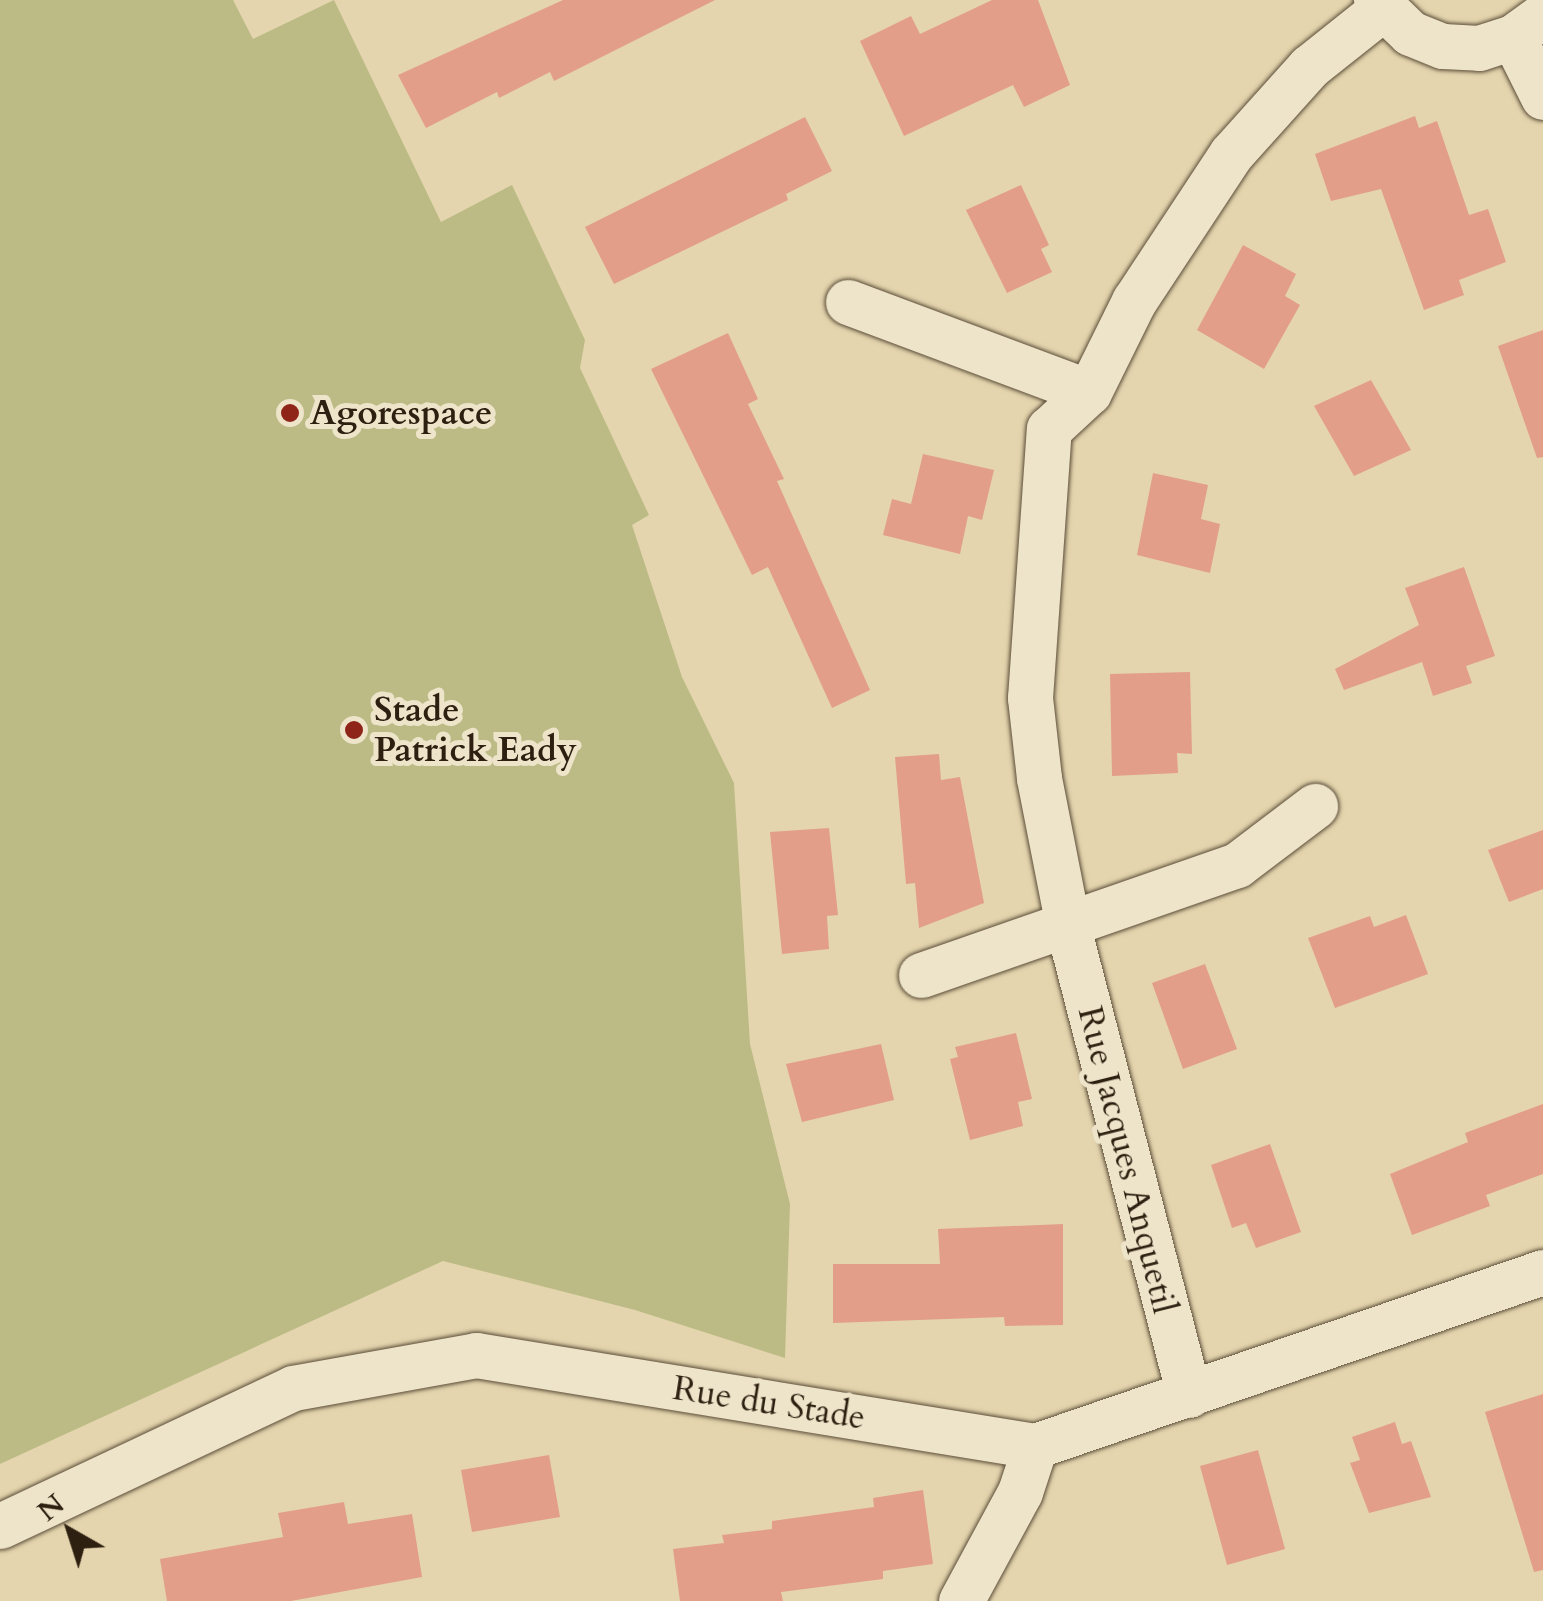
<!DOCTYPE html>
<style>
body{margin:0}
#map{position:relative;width:1543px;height:1601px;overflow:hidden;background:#e4d5ae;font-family:Cardo,serif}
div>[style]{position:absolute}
.green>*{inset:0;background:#bcbb85}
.building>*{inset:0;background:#e39e89}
.roads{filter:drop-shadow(0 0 2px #5b4d38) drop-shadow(0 0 2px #5b4d38)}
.street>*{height:45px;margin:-22.5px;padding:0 22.5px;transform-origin:22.5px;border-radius:22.5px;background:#ede4ca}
.dots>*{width:28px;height:28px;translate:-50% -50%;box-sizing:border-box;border:5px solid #ede4ca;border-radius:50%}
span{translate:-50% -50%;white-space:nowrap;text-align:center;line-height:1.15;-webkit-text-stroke:10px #ede4ca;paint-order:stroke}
.poi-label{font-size:35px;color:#2d2010;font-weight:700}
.left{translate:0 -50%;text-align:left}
.street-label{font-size:35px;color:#2d2010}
.north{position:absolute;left:20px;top:1481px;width:100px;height:100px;-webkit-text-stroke:8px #ede4ca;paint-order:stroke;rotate:321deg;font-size:28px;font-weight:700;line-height:40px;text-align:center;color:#2d2010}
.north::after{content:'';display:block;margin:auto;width:35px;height:45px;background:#2d2010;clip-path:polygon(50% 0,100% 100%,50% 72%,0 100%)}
</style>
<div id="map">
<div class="green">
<div style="clip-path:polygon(0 0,233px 0,253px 39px,334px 0,441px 222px,512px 185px,585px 340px,580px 368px,649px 515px,632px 525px,682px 677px,734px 783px,750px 1044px,790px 1204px,785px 1358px,635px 1310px,443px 1261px,0 1464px)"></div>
</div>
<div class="building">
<div style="clip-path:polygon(563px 0,715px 0,554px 81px,550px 72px,499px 98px,497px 92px,426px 128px,398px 75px)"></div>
<div style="clip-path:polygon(992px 0,1038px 0,1070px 85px,1024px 107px,1013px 85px,904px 136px,860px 41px,911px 16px,920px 34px)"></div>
<div style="clip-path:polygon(1415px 116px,1419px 128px,1437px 121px,1469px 215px,1488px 209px,1506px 262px,1459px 280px,1464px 295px,1424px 310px,1381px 189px,1331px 201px,1315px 154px)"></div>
<div style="clip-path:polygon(805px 117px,832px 171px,786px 194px,788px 200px,614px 284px,585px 227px)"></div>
<div style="clip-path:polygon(1021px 185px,1049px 245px,1041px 249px,1052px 272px,1007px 293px,966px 210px)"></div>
<div style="clip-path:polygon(1243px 245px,1296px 274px,1285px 296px,1300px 305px,1264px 369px,1197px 330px)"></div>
<div style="clip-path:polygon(1543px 330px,1543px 457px,1537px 458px,1498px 346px)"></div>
<div style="clip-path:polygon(728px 333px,758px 399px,748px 404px,784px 479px,777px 481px,870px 690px,832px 708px,768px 567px,752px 575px,651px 369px)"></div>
<div style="clip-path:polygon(1371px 380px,1411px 450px,1354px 476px,1314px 406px)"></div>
<div style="clip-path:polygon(923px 454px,994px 470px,982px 520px,968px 516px,960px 554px,883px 535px,892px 499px,911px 504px)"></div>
<div style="clip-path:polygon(1153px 473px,1208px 485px,1201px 519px,1220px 524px,1210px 573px,1137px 555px)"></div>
<div style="clip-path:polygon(1464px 567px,1495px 656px,1466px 666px,1472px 683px,1433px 696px,1422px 662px,1344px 690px,1335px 669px,1419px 625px,1405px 588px)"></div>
<div style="clip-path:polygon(1190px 672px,1192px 754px,1177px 753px,1178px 773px,1112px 776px,1110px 674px)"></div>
<div style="clip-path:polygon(939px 754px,941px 780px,960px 777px,984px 903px,919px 928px,915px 883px,906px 884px,895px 757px)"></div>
<div style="clip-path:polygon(829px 828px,838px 915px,827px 916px,829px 949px,782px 954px,770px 832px)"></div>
<div style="clip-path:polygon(1543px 830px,1543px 889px,1509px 902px,1488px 850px)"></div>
<div style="clip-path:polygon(1406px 915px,1428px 974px,1335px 1008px,1308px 938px,1370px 916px,1374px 927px)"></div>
<div style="clip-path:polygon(1205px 964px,1237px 1049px,1183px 1069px,1152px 983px)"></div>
<div style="clip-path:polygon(1016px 1033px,1032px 1099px,1018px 1102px,1023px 1126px,970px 1140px,950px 1059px,958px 1057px,955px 1047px)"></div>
<div style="clip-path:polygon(881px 1044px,894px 1100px,802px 1122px,786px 1064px)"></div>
<div style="clip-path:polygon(1543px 1104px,1543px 1174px,1486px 1195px,1490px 1206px,1412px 1235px,1390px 1174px,1468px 1142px,1465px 1133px)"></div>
<div style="clip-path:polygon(1270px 1144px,1301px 1232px,1256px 1248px,1246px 1223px,1232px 1228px,1211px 1165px)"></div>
<div style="clip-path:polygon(1063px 1224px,1063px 1325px,1005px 1326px,1004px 1317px,833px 1323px,833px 1264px,940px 1264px,938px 1229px)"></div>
<div style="clip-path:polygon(1543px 1394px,1543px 1570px,1534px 1572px,1485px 1412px)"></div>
<div style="clip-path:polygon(1395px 1422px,1402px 1444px,1411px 1441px,1431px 1497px,1369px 1513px,1350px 1463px,1360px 1460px,1352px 1437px)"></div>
<div style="clip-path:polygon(1258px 1450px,1285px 1549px,1227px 1565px,1200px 1466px)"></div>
<div style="clip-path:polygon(549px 1455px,560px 1517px,472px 1532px,461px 1470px)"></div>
<div style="clip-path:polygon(923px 1490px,933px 1564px,883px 1571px,883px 1579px,781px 1592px,783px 1601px,680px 1601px,673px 1549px,724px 1543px,722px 1535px,772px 1529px,772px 1521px,874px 1507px,873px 1498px)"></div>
<div style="clip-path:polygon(344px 1502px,348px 1524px,412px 1514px,422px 1577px,291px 1601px,167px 1601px,160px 1559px,283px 1537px,278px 1513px)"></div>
</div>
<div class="roads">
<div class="street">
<div style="left:1376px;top:0;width:47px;rotate:44.1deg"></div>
<div style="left:1410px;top:33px;width:35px;rotate:22deg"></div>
<div style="left:1443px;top:46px;width:36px;rotate:3deg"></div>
<div style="left:1479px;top:48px;width:36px;rotate:-18deg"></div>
<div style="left:1513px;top:37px;width:37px;rotate:-36deg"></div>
<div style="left:1513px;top:37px;width:67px;rotate:63.4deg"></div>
<div style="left:848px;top:302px;width:257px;rotate:20.5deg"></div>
<div style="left:921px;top:975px;width:335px;rotate:-19.2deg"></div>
<div style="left:1237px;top:865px;width:98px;rotate:-37.1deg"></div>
<div style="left:1189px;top:1395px;width:484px;rotate:-104.5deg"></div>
<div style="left:1068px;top:926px;width:151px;rotate:-101.1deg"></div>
<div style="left:1039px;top:778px;width:81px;rotate:-96.4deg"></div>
<div style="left:1030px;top:698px;width:270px;rotate:-86deg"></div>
<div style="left:1049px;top:429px;width:54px;rotate:-42.8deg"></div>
<div style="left:1089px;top:392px;width:102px;rotate:-63.7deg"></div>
<div style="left:1134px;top:301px;width:176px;rotate:-56.6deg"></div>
<div style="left:1231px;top:154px;width:117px;rotate:-48.1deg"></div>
<div style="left:1309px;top:67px;width:93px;rotate:-38.5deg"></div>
<div style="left:0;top:1526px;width:324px;rotate:-25.2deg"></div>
<div style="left:293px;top:1388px;width:186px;rotate:-10.2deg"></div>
<div style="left:476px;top:1355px;width:566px;rotate:9.25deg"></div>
<div style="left:1035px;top:1446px;width:537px;rotate:-18.91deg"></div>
<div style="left:961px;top:1601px;width:124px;rotate:-61.6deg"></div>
<div style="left:1020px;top:1492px;width:48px;rotate:-71.9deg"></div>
</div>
</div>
<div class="dots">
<div style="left:290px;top:413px;background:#8f2418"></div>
<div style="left:354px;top:730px;background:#8f2418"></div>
</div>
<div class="poi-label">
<span class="left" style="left:310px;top:413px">Agorespace</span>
<span class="left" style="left:374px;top:730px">Stade<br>Patrick Eady</span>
</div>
<div class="street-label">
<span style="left:1127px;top:1160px;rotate:76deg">Rue Jacques Anquetil</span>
<span style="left:769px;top:1403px;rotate:9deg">Rue du Stade</span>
</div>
<div class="north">N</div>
</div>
